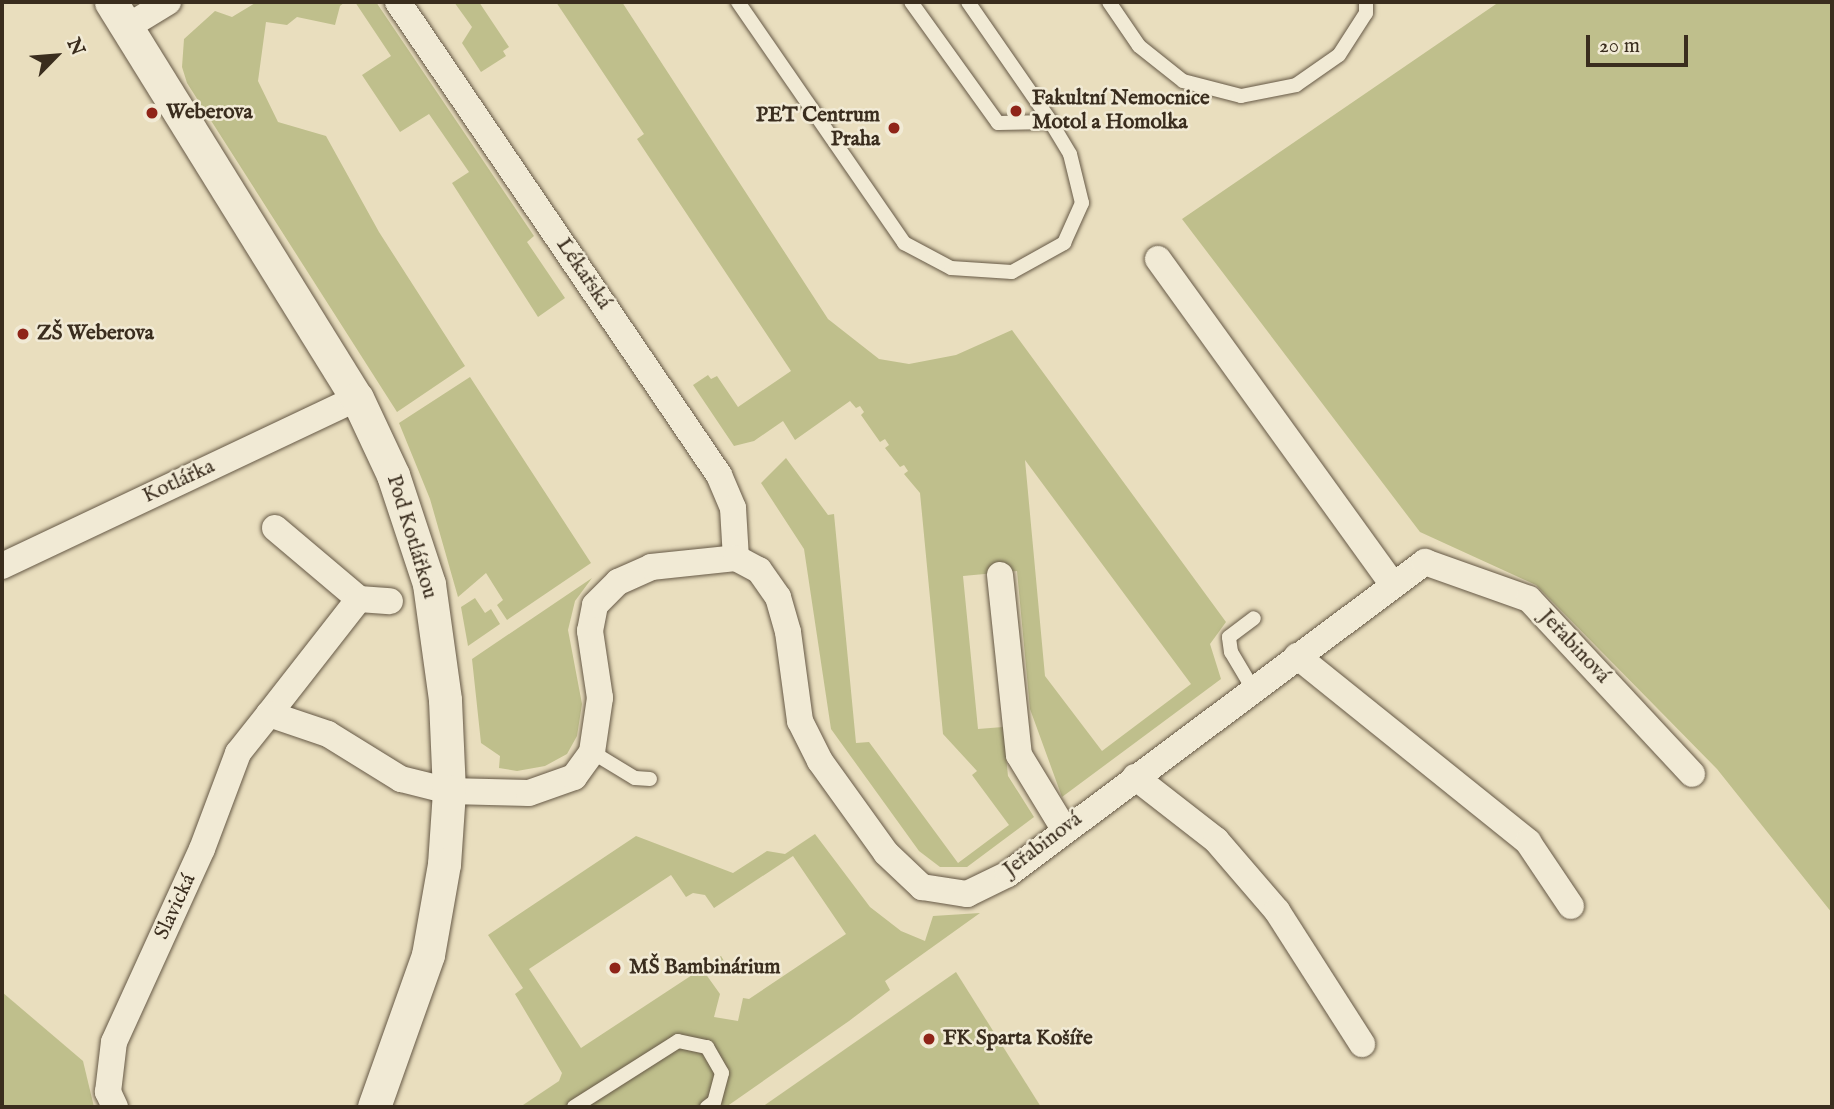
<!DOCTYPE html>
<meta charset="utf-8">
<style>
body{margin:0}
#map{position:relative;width:1834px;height:1109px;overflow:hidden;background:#e9debe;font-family:"IM FELL English",serif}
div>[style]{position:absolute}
.green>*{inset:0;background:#bfbf8c}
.roads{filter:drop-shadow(0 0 2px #665946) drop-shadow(0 0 2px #665946)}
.service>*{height:14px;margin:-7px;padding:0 7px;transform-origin:7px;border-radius:7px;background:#f1ead5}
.minor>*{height:26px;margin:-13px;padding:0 13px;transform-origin:13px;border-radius:13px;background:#f1ead5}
.tertiary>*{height:33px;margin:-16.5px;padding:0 16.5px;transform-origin:16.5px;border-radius:16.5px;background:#f1ead5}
.dots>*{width:19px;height:19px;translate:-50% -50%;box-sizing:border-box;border:4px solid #f1ead5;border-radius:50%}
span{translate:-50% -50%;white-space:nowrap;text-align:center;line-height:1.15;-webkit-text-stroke:5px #f1ead5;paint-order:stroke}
.poi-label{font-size:21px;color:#3a2d1e;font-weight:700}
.left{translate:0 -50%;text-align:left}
.right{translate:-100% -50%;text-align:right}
.street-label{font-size:21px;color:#3a2d1e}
.frame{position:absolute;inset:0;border:4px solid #3a2d1e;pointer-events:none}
.north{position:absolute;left:21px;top:21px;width:70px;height:70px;-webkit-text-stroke:5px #f1ead5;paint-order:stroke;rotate:65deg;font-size:19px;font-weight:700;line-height:28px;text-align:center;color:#3a2d1e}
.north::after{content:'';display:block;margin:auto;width:24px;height:32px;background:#3a2d1e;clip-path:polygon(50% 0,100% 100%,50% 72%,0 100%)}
.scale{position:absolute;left:1586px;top:35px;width:102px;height:32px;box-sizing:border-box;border:4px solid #3a2d1e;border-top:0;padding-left:9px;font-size:21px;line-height:24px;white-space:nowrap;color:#3a2d1e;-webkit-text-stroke:5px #f1ead5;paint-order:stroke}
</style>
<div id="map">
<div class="green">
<div style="clip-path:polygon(257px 2px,345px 2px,340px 6px,335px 25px,297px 17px,287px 25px,266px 22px,258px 81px,278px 122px,326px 136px,379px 232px,465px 366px,397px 412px,187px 83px,182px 67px,184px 39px,215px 11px,232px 17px)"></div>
<div style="clip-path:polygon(355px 2px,376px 2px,534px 236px,527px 242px,565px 298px,538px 317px,452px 183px,469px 172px,429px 114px,400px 132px,362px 75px,391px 56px)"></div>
<div style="clip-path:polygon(454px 2px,479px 2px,509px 47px,503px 51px,506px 56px,481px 72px,462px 43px,472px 27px)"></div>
<div style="clip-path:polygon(evenodd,556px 2px,622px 2px,828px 319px,879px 359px,909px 364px,956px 355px,1012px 330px,1226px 622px,1210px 644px,1221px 679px,1062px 797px,1030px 709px,1017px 571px,963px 576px,978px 729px,1003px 727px,1008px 776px,1034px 817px,967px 867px,940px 867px,919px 851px,831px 729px,804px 549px,761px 483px,786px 458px,828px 515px,834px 514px,856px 743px,869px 742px,958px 863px,1009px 825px,972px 775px,977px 771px,943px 734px,920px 493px,904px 474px,908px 471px,904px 465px,900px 467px,885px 448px,889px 445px,885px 439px,880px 442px,861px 415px,864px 412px,860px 406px,856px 408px,850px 401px,795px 440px,783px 421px,754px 441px,734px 446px,693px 385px,708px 375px,711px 379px,717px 376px,738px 407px,791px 371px,637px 139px,644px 134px,556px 2px,1025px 460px,1191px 684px,1102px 751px,1045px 676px,1025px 460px)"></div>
<div style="clip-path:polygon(1499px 2px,1832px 2px,1832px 913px,1717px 769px,1536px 585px,1420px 532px,1182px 219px)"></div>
<div style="clip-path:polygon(470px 377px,591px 563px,507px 620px,497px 605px,503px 600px,486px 573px,458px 597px,430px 499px,399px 423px)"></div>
<div style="clip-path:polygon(592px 578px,575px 601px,568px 630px,582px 704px,577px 736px,567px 754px,545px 766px,517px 771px,499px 768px,500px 756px,481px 743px,472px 659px)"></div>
<div style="clip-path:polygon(475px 598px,485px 613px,491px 609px,500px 624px,468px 646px,461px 607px)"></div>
<div style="clip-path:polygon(evenodd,815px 834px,870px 907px,901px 931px,925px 941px,933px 916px,980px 913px,885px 981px,890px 990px,849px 1021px,726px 1107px,520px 1107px,559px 1081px,562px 1073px,515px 994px,523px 988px,488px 935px,636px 836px,733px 873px,767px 851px,785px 854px,815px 834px,793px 856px,846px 934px,749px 999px,743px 998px,738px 1021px,714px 1017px,720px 994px,705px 973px,724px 961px,721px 956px,581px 1048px,529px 969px,671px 875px,686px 897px,693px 893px,705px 895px,714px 908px,793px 856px)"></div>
<div style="clip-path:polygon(956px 972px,1041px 1107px,762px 1107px)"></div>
<div style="clip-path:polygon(2px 992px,83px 1061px,94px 1107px,2px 1107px)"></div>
</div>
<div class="roads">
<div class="service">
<div style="left:738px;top:2px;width:293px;rotate:55.4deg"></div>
<div style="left:904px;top:243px;width:53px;rotate:28deg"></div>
<div style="left:951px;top:268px;width:61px;rotate:3.8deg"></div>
<div style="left:1012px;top:272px;width:60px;rotate:-29.1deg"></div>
<div style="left:1064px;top:243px;width:44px;rotate:-65.8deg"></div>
<div style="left:1082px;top:203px;width:50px;rotate:-103.8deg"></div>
<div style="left:1070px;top:154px;width:37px;rotate:-121deg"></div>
<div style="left:1051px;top:122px;width:53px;rotate:178.9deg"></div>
<div style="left:998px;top:123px;width:149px;rotate:-125.7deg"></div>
<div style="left:968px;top:2px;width:146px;rotate:55.3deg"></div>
<div style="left:1109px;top:2px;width:53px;rotate:55.7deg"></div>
<div style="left:1139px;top:46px;width:56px;rotate:38.5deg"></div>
<div style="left:1183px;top:81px;width:60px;rotate:14.5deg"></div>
<div style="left:1241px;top:96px;width:56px;rotate:-11.3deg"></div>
<div style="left:1296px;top:85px;width:52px;rotate:-34.9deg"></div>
<div style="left:1339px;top:55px;width:50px;rotate:-57.3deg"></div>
<div style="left:1366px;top:13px;width:11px;rotate:-90deg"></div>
<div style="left:1253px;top:689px;width:43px;rotate:-120.7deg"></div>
<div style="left:1231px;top:652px;width:15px;rotate:-98deg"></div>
<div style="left:1229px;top:637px;width:31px;rotate:-37deg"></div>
<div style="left:592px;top:752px;width:50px;rotate:31.2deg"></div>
<div style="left:635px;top:778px;width:15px;rotate:4deg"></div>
<div style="left:574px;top:1107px;width:123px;rotate:-32.4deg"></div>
<div style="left:678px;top:1041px;width:30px;rotate:12deg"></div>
<div style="left:707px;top:1047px;width:30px;rotate:60deg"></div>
<div style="left:722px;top:1073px;width:30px;rotate:105deg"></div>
<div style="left:714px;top:1102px;width:9px;rotate:144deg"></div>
</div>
<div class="minor">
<div style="left:398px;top:2px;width:572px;rotate:55.84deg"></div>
<div style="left:719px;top:475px;width:36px;rotate:67deg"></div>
<div style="left:733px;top:508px;width:50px;rotate:86.6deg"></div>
<div style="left:127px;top:27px;width:48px;rotate:-31.4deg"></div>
<div style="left:1158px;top:259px;width:402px;rotate:54.2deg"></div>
<div style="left:275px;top:528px;width:110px;rotate:40.2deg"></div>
<div style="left:2px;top:566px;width:393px;rotate:-25.3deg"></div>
<div style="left:1000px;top:575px;width:181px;rotate:84deg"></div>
<div style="left:1019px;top:755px;width:87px;rotate:58.7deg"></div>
<div style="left:1297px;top:656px;width:297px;rotate:38.8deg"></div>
<div style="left:1528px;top:842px;width:77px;rotate:56.1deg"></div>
<div style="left:269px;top:714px;width:146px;rotate:-52deg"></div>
<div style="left:359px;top:599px;width:31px;rotate:4deg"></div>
<div style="left:1135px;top:777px;width:103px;rotate:37.9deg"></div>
<div style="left:1216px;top:840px;width:94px;rotate:49.3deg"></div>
<div style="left:1277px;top:911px;width:158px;rotate:57.4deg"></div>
<div style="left:115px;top:1107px;width:17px;rotate:-115deg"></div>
<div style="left:108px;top:1092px;width:50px;rotate:-83.2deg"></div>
<div style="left:114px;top:1042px;width:212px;rotate:-65.5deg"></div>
<div style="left:202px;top:849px;width:103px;rotate:-69.4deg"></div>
<div style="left:238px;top:753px;width:50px;rotate:-51.5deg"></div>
<div style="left:269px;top:714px;width:62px;rotate:18.7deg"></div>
<div style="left:328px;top:734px;width:86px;rotate:31.7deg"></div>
<div style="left:401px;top:779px;width:49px;rotate:14deg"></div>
<div style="left:449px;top:791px;width:80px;rotate:1.4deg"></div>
<div style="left:529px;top:793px;width:48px;rotate:-19.6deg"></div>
<div style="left:574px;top:777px;width:31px;rotate:-54deg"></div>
<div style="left:592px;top:752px;width:55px;rotate:-81.6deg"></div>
<div style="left:600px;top:698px;width:68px;rotate:-98.5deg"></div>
<div style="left:590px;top:631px;width:26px;rotate:-79deg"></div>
<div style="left:595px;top:605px;width:33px;rotate:-45deg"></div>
<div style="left:618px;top:582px;width:36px;rotate:-24deg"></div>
<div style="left:651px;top:567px;width:85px;rotate:-6deg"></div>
<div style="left:736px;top:558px;width:26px;rotate:28deg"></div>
<div style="left:759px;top:570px;width:33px;rotate:55deg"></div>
<div style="left:778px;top:597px;width:36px;rotate:74deg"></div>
<div style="left:788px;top:632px;width:90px;rotate:82.3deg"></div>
<div style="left:800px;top:721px;width:45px;rotate:63.4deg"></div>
<div style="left:820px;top:761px;width:113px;rotate:54.3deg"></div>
<div style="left:886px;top:853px;width:50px;rotate:43.4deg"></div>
<div style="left:922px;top:887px;width:46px;rotate:8.8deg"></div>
<div style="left:967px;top:894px;width:46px;rotate:-26deg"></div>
<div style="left:1008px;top:874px;width:521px;rotate:-36.8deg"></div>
<div style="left:1425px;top:562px;width:110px;rotate:19.6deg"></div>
<div style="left:1529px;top:599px;width:239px;rotate:47deg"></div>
</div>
<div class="tertiary">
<div style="left:111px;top:2px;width:466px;rotate:58.2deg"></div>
<div style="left:357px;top:398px;width:85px;rotate:64.9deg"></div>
<div style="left:393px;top:475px;width:115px;rotate:71.7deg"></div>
<div style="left:429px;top:584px;width:117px;rotate:82.1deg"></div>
<div style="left:445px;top:700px;width:91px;rotate:87.5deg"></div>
<div style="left:449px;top:791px;width:73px;rotate:93.9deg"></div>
<div style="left:444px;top:864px;width:92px;rotate:100deg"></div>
<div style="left:428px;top:955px;width:161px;rotate:109.6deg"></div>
</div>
</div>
<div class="dots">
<div style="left:1016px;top:111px;background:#8f2418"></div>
<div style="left:152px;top:113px;background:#8f2418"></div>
<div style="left:894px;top:128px;background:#8f2418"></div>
<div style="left:23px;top:334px;background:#8f2418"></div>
<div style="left:615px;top:968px;background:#8f2418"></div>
<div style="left:929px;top:1039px;background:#8f2418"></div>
</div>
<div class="poi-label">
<span class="left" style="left:1032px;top:111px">Fakultní Nemocnice<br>Motol a Homolka</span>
<span class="left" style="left:166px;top:113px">Weberova</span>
<span class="right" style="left:880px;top:128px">PET Centrum<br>Praha</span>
<span class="left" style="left:37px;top:334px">ZŠ Weberova</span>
<span class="left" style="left:629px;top:968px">MŠ Bambinárium</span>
<span class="left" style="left:943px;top:1039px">FK Sparta Košíře</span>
</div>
<div class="street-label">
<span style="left:583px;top:274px;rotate:56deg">Lékařská</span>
<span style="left:179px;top:482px;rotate:-25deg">Kotlářka</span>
<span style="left:411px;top:537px;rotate:73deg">Pod Kotlářkou</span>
<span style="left:1574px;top:647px;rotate:47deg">Jeřabinová</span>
<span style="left:1043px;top:845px;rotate:-37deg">Jeřabinová</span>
<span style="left:176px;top:907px;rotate:-65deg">Slavická</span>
</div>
<div class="frame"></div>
<div class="north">N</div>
<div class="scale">20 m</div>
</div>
